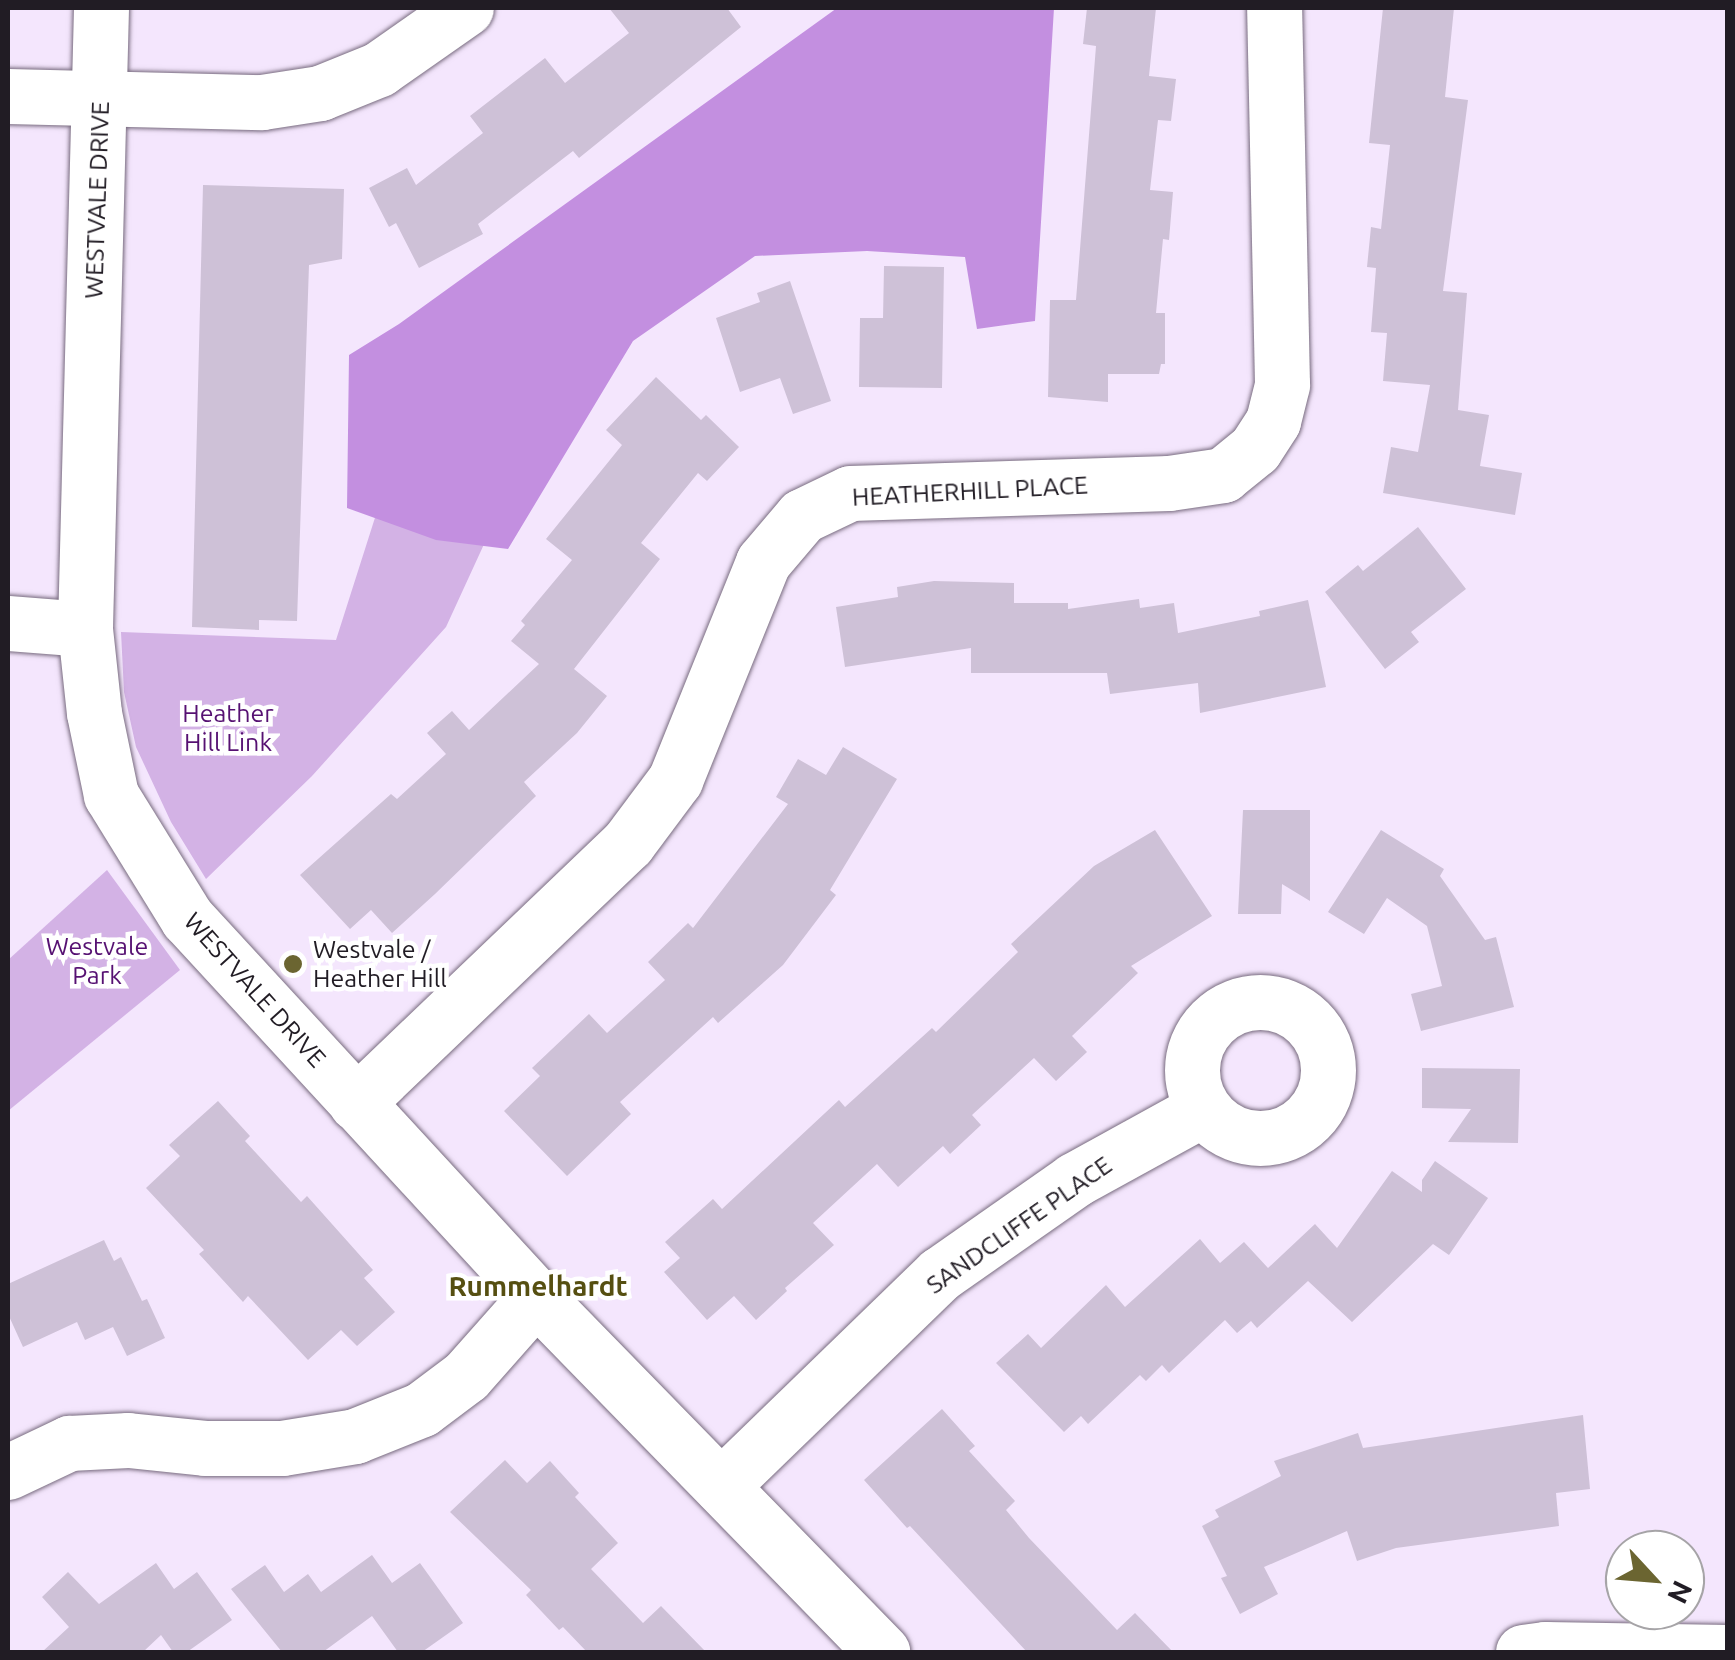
<!DOCTYPE html>
<style>
body{margin:0}
#map{position:relative;width:1735px;height:1660px;overflow:hidden;background:#f4e6fd;font-family:Ubuntu,sans-serif}
div>[style]{position:absolute}
.green>*{inset:0;background:#d3b2e5}
.forest>*{inset:0;background:#c38fe0}
.building>*{inset:0;background:#cec1d7}
.roads{filter:drop-shadow(0 0 2px #786b7f) drop-shadow(0 0 2px #786b7f)}
.minor>*{height:55px;margin:-27.5px;padding:0 27.5px;transform-origin:27.5px;border-radius:27.5px;background:#fff}
.minor>.ring{margin:-27.5px;padding:0;box-sizing:content-box;background:none;border:55px solid #fff;border-radius:50%}
.dots>*{width:28px;height:28px;translate:-50% -50%;box-sizing:border-box;border:5px solid #fff;border-radius:50%}
span{translate:-50% -50%;white-space:nowrap;text-align:center;line-height:1.15;-webkit-text-stroke:9px #fff;paint-order:stroke}
.street-label{font-size:25px;color:#211c24}
.park-label{font-size:25px;color:#561172}
.poi-label{font-size:25px;color:#211c24}
.left{translate:0 -50%;text-align:left}
.neighbourhood-label{font-size:28px;color:#564f11;font-weight:700}
.frame{position:absolute;inset:0;border:10px solid #211c24;pointer-events:none}
.north{position:absolute;left:1605px;top:1530px;width:100px;height:100px;box-sizing:border-box;background:#fff;border:2px solid #a6a4a7;border-radius:50%;rotate:116deg;font-size:28px;font-weight:700;line-height:40px;text-align:center;color:#211c24}
.north::after{content:'';display:block;margin:auto;width:35px;height:45px;background:#6b6531;clip-path:polygon(50% 0,100% 100%,50% 72%,0 100%)}
</style>
<div id="map">
<div class="green">
<div style="clip-path:polygon(431px 342px,617px 349px,536px 431px,446px 627px,312px 776px,206px 879px,171px 822px,136px 747px,124px 692px,121px 632px,336px 640px)"></div>
<div style="clip-path:polygon(107px 870px,180px 970px,8px 1111px,8px 960px)"></div>
</div>
<div class="forest">
<div style="clip-path:polygon(837px 8px,1054px 8px,1035px 321px,977px 329px,965px 257px,867px 251px,755px 256px,633px 341px,508px 549px,436px 540px,347px 508px,349px 355px,399px 324px)"></div>
</div>
<div class="building">
<div style="clip-path:polygon(609px 8px,727px 8px,741px 27px,579px 158px,573px 151px,478px 224px,483px 234px,419px 268px,396px 223px,389px 227px,369px 188px,407px 168px,416px 185px,483px 133px,470px 116px,545px 58px,565px 83px,629px 33px)"></div>
<div style="clip-path:polygon(1087px 8px,1156px 8px,1149px 76px,1176px 79px,1171px 121px,1158px 120px,1150px 190px,1173px 192px,1169px 240px,1163px 239px,1156px 313px,1165px 313px,1165px 364px,1161px 364px,1159px 374px,1108px 374px,1108px 402px,1048px 397px,1050px 300px,1076px 300px,1096px 46px,1083px 44px)"></div>
<div style="clip-path:polygon(1383px 8px,1454px 8px,1445px 97px,1468px 100px,1443px 291px,1467px 293px,1458px 410px,1489px 415px,1480px 466px,1522px 473px,1515px 515px,1383px 493px,1391px 447px,1418px 452px,1430px 385px,1383px 381px,1387px 333px,1371px 332px,1376px 268px,1367px 267px,1371px 227px,1381px 229px,1390px 145px,1369px 143px)"></div>
<div style="clip-path:polygon(203px 185px,344px 189px,342px 259px,309px 265px,297px 621px,259px 620px,259px 630px,192px 627px)"></div>
<div style="clip-path:polygon(884px 266px,944px 267px,942px 388px,859px 387px,860px 318px,883px 318px)"></div>
<div style="clip-path:polygon(790px 281px,831px 401px,793px 414px,780px 378px,740px 392px,716px 318px,760px 302px,757px 293px)"></div>
<div style="clip-path:polygon(656px 377px,701px 420px,706px 415px,739px 447px,707px 481px,698px 473px,641px 543px,660px 559px,574px 669px,607px 696px,577px 733px,524px 782px,536px 796px,435px 894px,392px 933px,371px 910px,350px 929px,300px 875px,391px 794px,397px 799px,446px 754px,427px 733px,452px 711px,469px 730px,539px 664px,511px 641px,525px 625px,521px 621px,572px 560px,546px 539px,622px 445px,606px 430px)"></div>
<div style="clip-path:polygon(1418px 527px,1466px 589px,1411px 632px,1419px 642px,1385px 669px,1325px 592px,1358px 565px,1363px 571px)"></div>
<div style="clip-path:polygon(934px 581px,1014px 583px,1014px 603px,1068px 603px,1068px 609px,1139px 599px,1140px 608px,1174px 603px,1178px 633px,1260px 616px,1259px 611px,1308px 600px,1326px 687px,1200px 713px,1198px 683px,1110px 694px,1107px 673px,971px 673px,971px 648px,845px 667px,836px 607px,898px 597px,897px 587px)"></div>
<div style="clip-path:polygon(843px 747px,897px 779px,830px 890px,836px 895px,783px 965px,718px 1023px,713px 1017px,620px 1102px,631px 1114px,567px 1176px,504px 1111px,540px 1076px,532px 1068px,589px 1014px,607px 1033px,665px 980px,648px 962px,688px 923px,693px 928px,788px 804px,776px 797px,798px 759px,826px 775px)"></div>
<div style="clip-path:polygon(1243px 810px,1310px 810px,1310px 901px,1282px 884px,1281px 914px,1238px 914px)"></div>
<div style="clip-path:polygon(1155px 830px,1212px 916px,1131px 966px,1138px 973px,1072px 1036px,1087px 1052px,1056px 1081px,1034px 1058px,972px 1115px,981px 1125px,950px 1154px,943px 1146px,898px 1187px,877px 1164px,813px 1223px,834px 1245px,785px 1288px,787px 1291px,756px 1320px,734px 1296px,707px 1320px,664px 1272px,680px 1258px,665px 1242px,713px 1199px,722px 1209px,839px 1100px,845px 1107px,932px 1028px,936px 1032px,1018px 952px,1011px 944px,1094px 866px)"></div>
<div style="clip-path:polygon(1381px 830px,1444px 869px,1440px 876px,1485px 940px,1496px 937px,1514px 1007px,1421px 1031px,1411px 994px,1442px 986px,1427px 926px,1387px 898px,1364px 934px,1328px 912px)"></div>
<div style="clip-path:polygon(1422px 1068px,1520px 1069px,1518px 1143px,1448px 1142px,1471px 1109px,1422px 1108px)"></div>
<div style="clip-path:polygon(218px 1101px,250px 1136px,245px 1141px,301px 1202px,307px 1196px,373px 1270px,364px 1278px,395px 1312px,357px 1346px,341px 1330px,308px 1360px,248px 1296px,243px 1302px,199px 1254px,204px 1250px,146px 1188px,180px 1156px,169px 1145px)"></div>
<div style="clip-path:polygon(1435px 1161px,1488px 1198px,1449px 1255px,1433px 1244px,1352px 1322px,1308px 1281px,1257px 1328px,1251px 1321px,1237px 1333px,1225px 1320px,1169px 1373px,1162px 1365px,1146px 1381px,1140px 1375px,1088px 1424px,1081px 1416px,1064px 1432px,996px 1363px,1028px 1334px,1041px 1348px,1106px 1285px,1125px 1307px,1200px 1239px,1220px 1263px,1244px 1242px,1268px 1268px,1315px 1224px,1337px 1248px,1392px 1171px,1422px 1192px,1422px 1180px)"></div>
<div style="clip-path:polygon(104px 1240px,114px 1261px,121px 1257px,142px 1301px,147px 1299px,165px 1338px,127px 1356px,113px 1327px,85px 1340px,77px 1322px,23px 1347px,8px 1314px,8px 1284px)"></div>
<div style="clip-path:polygon(942px 1409px,975px 1446px,969px 1451px,1015px 1501px,1006px 1510px,1029px 1538px,1117px 1630px,1135px 1613px,1173px 1652px,1027px 1652px,910px 1526px,907px 1528px,864px 1480px)"></div>
<div style="clip-path:polygon(1583px 1415px,1590px 1489px,1556px 1493px,1559px 1526px,1396px 1548px,1357px 1561px,1347px 1531px,1264px 1567px,1278px 1594px,1240px 1614px,1221px 1578px,1227px 1576px,1202px 1526px,1219px 1517px,1215px 1510px,1281px 1476px,1274px 1461px,1358px 1433px,1363px 1448px)"></div>
<div style="clip-path:polygon(505px 1460px,527px 1483px,550px 1461px,579px 1493px,575px 1497px,618px 1543px,591px 1569px,643px 1623px,661px 1606px,706px 1652px,587px 1652px,563px 1627px,559px 1630px,526px 1595px,531px 1590px,450px 1512px)"></div>
<div style="clip-path:polygon(372px 1555px,392px 1583px,420px 1563px,463px 1623px,422px 1652px,398px 1652px,372px 1616px,323px 1652px,282px 1652px,231px 1589px,265px 1565px,284px 1592px,308px 1574px,321px 1592px)"></div>
<div style="clip-path:polygon(156px 1563px,174px 1589px,197px 1572px,232px 1620px,187px 1652px,173px 1652px,161px 1635px,143px 1652px,42px 1652px,69px 1627px,42px 1597px,68px 1572px,99px 1604px)"></div>
</div>
<div class="roads">
<div class="minor">
<div style="left:101px;top:8px;width:621px;rotate:91.48deg"></div>
<div style="left:85px;top:629px;width:84px;rotate:83.9deg"></div>
<div style="left:94px;top:713px;width:84px;rotate:78.3deg"></div>
<div style="left:111px;top:795px;width:145px;rotate:58.3deg"></div>
<div style="left:187px;top:918px;width:515px;rotate:47.36deg"></div>
<div style="left:536px;top:1297px;width:496px;rotate:45.7deg"></div>
<div style="left:8px;top:96px;width:254px;rotate:1.4deg"></div>
<div style="left:262px;top:102px;width:59px;rotate:-8.8deg"></div>
<div style="left:320px;top:93px;width:64px;rotate:-22.1deg"></div>
<div style="left:379px;top:69px;width:106px;rotate:-35deg"></div>
<div style="left:8px;top:623px;width:77px;rotate:4.5deg"></div>
<div class="ring" style="left:1192px;top:1002px;width:81px;height:81px"></div>
<div style="left:356px;top:1103px;width:376px;rotate:-43.7deg"></div>
<div style="left:628px;top:843px;width:79px;rotate:-53.3deg"></div>
<div style="left:675px;top:780px;width:235px;rotate:-68deg"></div>
<div style="left:763px;top:562px;width:60px;rotate:-49.7deg"></div>
<div style="left:802px;top:516px;width:53px;rotate:-25.6deg"></div>
<div style="left:850px;top:493px;width:319px;rotate:-1.8deg"></div>
<div style="left:1169px;top:483px;width:55px;rotate:-8.4deg"></div>
<div style="left:1223px;top:475px;width:41px;rotate:-39.1deg"></div>
<div style="left:1255px;top:449px;width:33px;rotate:-57deg"></div>
<div style="left:1273px;top:421px;width:38px;rotate:-76deg"></div>
<div style="left:1282px;top:384px;width:376px;rotate:-91.2deg"></div>
<div style="left:8px;top:1472px;width:68px;rotate:-25.4deg"></div>
<div style="left:69px;top:1443px;width:59px;rotate:-2.9deg"></div>
<div style="left:128px;top:1440px;width:77px;rotate:5.9deg"></div>
<div style="left:205px;top:1448px;width:77px"></div>
<div style="left:282px;top:1448px;width:74px;rotate:-9.3deg"></div>
<div style="left:355px;top:1436px;width:72px;rotate:-21.9deg"></div>
<div style="left:422px;top:1409px;width:55px;rotate:-36.9deg"></div>
<div style="left:466px;top:1376px;width:106px;rotate:-48.5deg"></div>
<div style="left:721px;top:1486px;width:305px;rotate:-44.1deg"></div>
<div style="left:940px;top:1274px;width:164px;rotate:-35deg"></div>
<div style="left:1074px;top:1180px;width:147px;rotate:-28.8deg"></div>
<div style="left:1523px;top:1652px;width:22px;rotate:-8deg"></div>
<div style="left:1545px;top:1649px;width:183px;rotate:0.9deg"></div>
</div>
</div>
<div class="dots">
<div style="left:293px;top:964px;background:#6b6531"></div>
</div>
<div class="street-label">
<span style="left:97px;top:200px;rotate:-88deg">WESTVALE DRIVE</span>
<span style="left:970px;top:491px;rotate:-3deg">HEATHERHILL PLACE</span>
<span style="left:255px;top:990px;rotate:48deg">WESTVALE DRIVE</span>
<span style="left:1019px;top:1225px;rotate:-35deg">SANDCLIFFE PLACE</span>
</div>
<div class="park-label">
<span style="left:228px;top:728px">Heather<br>Hill Link</span>
<span style="left:97px;top:961px">Westvale<br>Park</span>
</div>
<div class="poi-label">
<span class="left" style="left:313px;top:964px">Westvale /<br>Heather Hill</span>
</div>
<div class="neighbourhood-label">
<span style="left:538px;top:1286px">Rummelhardt</span>
</div>
<div class="frame"></div>
<div class="north">N</div>
</div>
